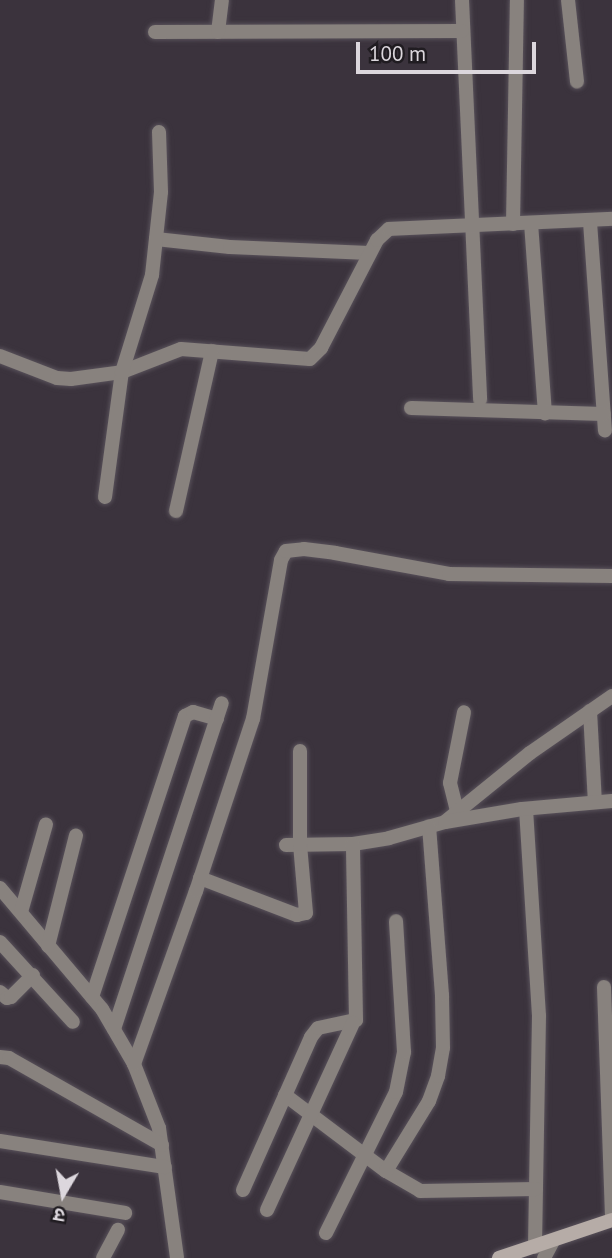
<!DOCTYPE html>
<meta charset="utf-8">
<style>
body{margin:0}
#map{position:relative;width:612px;height:1258px;overflow:hidden;background:#3b333d;font-family:"PT Sans","Noto Sans Devanagari",sans-serif}
div>[style]{position:absolute}
.roads{filter:drop-shadow(0 0 2px #58515a) drop-shadow(0 0 2px #58515a)}
.street>*{height:14px;margin:-7px;padding:0 7px;transform-origin:7px;border-radius:7px;background:#88827e}
.secondary>*{height:14px;margin:-7px;padding:0 7px;transform-origin:7px;border-radius:7px;background:#b6aca7}
span{translate:-50% -50%;white-space:nowrap;text-align:center;line-height:1.15;-webkit-text-stroke:5px #201c21;paint-order:stroke}
.north{position:absolute;left:28px;top:1160px;width:70px;height:70px;-webkit-text-stroke:5px #201c21;paint-order:stroke;rotate:190deg;font-size:19px;font-weight:700;line-height:28px;text-align:center;color:#dcd7dd}
.north::after{content:'';display:block;margin:auto;width:24px;height:32px;background:#dcd7dd;clip-path:polygon(50% 0,100% 100%,50% 72%,0 100%)}
.scale{position:absolute;left:356px;top:42px;width:180px;height:32px;box-sizing:border-box;border:4px solid #dcd7dd;border-top:0;padding-left:9px;font-size:21px;line-height:24px;white-space:nowrap;color:#dcd7dd;-webkit-text-stroke:5px #201c21;paint-order:stroke}
</style>
<div id="map">
<div class="roads">
<div class="street">
<div style="left:462px;top:0;width:400px;rotate:87.4deg"></div>
<div style="left:568px;top:0;width:82px;rotate:83.7deg"></div>
<div style="left:155px;top:32px;width:307px;rotate:-0.2deg"></div>
<div style="left:218px;top:32px;width:32px;rotate:-83deg"></div>
<div style="left:590px;top:222px;width:209px;rotate:85.9deg"></div>
<div style="left:531px;top:223px;width:191px;rotate:85.8deg"></div>
<div style="left:513px;top:224px;width:224px;rotate:-89deg"></div>
<div style="left:156px;top:239px;width:74px;rotate:6.2deg"></div>
<div style="left:230px;top:247px;width:139px;rotate:2.5deg"></div>
<div style="left:0;top:356px;width:61px;rotate:21.1deg"></div>
<div style="left:57px;top:378px;width:14px;rotate:4deg"></div>
<div style="left:71px;top:379px;width:51px;rotate:-7.8deg"></div>
<div style="left:122px;top:372px;width:63px;rotate:-21.3deg"></div>
<div style="left:181px;top:349px;width:129px;rotate:4.4deg"></div>
<div style="left:310px;top:359px;width:16px;rotate:-45deg"></div>
<div style="left:321px;top:348px;width:122px;rotate:-62.6deg"></div>
<div style="left:377px;top:240px;width:16px;rotate:-43deg"></div>
<div style="left:389px;top:229px;width:223px;rotate:-2.6deg"></div>
<div style="left:411px;top:408px;width:193px;rotate:1.8deg"></div>
<div style="left:105px;top:497px;width:126px;rotate:-82.3deg"></div>
<div style="left:122px;top:372px;width:102px;rotate:-72.8deg"></div>
<div style="left:152px;top:275px;width:83px;rotate:-83.8deg"></div>
<div style="left:161px;top:192px;width:60px;rotate:-91.9deg"></div>
<div style="left:176px;top:511px;width:164px;rotate:-77.3deg"></div>
<div style="left:590px;top:711px;width:91px;rotate:86.9deg"></div>
<div style="left:526px;top:809px;width:207px;rotate:86.4deg"></div>
<div style="left:539px;top:1016px;width:231px;rotate:91deg"></div>
<div style="left:457px;top:811px;width:29px;rotate:-104deg"></div>
<div style="left:450px;top:783px;width:72px;rotate:-78.8deg"></div>
<div style="left:446px;top:821px;width:108px;rotate:-39deg"></div>
<div style="left:530px;top:753px;width:100px;rotate:-34.8deg"></div>
<div style="left:286px;top:845px;width:67px;rotate:-0.9deg"></div>
<div style="left:353px;top:844px;width:36px;rotate:-9deg"></div>
<div style="left:389px;top:838px;width:58px;rotate:-15.9deg"></div>
<div style="left:445px;top:822px;width:78px;rotate:-9.6deg"></div>
<div style="left:522px;top:809px;width:90px;rotate:-5.1deg"></div>
<div style="left:200px;top:878px;width:104px;rotate:20.9deg"></div>
<div style="left:297px;top:915px;width:9px;rotate:-13deg"></div>
<div style="left:306px;top:913px;width:69px;rotate:-95deg"></div>
<div style="left:300px;top:844px;width:93px;rotate:-90deg"></div>
<div style="left:0;top:888px;width:158px;rotate:49.9deg"></div>
<div style="left:102px;top:1009px;width:64px;rotate:59.8deg"></div>
<div style="left:134px;top:1064px;width:69px;rotate:68.7deg"></div>
<div style="left:159px;top:1128px;width:131px;rotate:82.1deg"></div>
<div style="left:21px;top:912px;width:91px;rotate:-74.1deg"></div>
<div style="left:0;top:942px;width:108px;rotate:47.6deg"></div>
<div style="left:48px;top:946px;width:114px;rotate:-75.8deg"></div>
<div style="left:604px;top:987px;width:233px;rotate:88deg"></div>
<div style="left:0;top:992px;width:9px;rotate:41deg"></div>
<div style="left:7px;top:998px;width:4px;rotate:-14deg"></div>
<div style="left:11px;top:997px;width:31px;rotate:-45deg"></div>
<div style="left:92px;top:997px;width:296px;rotate:-71.7deg"></div>
<div style="left:185px;top:716px;width:9px;rotate:-27deg"></div>
<div style="left:193px;top:712px;width:25px;rotate:16deg"></div>
<div style="left:114px;top:1029px;width:343px;rotate:-71.7deg"></div>
<div style="left:0;top:1057px;width:9px;rotate:6deg"></div>
<div style="left:9px;top:1058px;width:176px;rotate:29.6deg"></div>
<div style="left:134px;top:1064px;width:184px;rotate:-70.3deg"></div>
<div style="left:196px;top:891px;width:181px;rotate:-71.7deg"></div>
<div style="left:253px;top:719px;width:161px;rotate:-80deg"></div>
<div style="left:281px;top:560px;width:10px;rotate:-61deg"></div>
<div style="left:286px;top:551px;width:18px;rotate:-6deg"></div>
<div style="left:304px;top:549px;width:31px;rotate:7deg"></div>
<div style="left:335px;top:553px;width:116px;rotate:10.4deg"></div>
<div style="left:449px;top:574px;width:163px;rotate:0.7deg"></div>
<div style="left:285px;top:1095px;width:126px;rotate:37deg"></div>
<div style="left:386px;top:1171px;width:39px;rotate:30deg"></div>
<div style="left:420px;top:1191px;width:116px;rotate:-1deg"></div>
<div style="left:0;top:1141px;width:167px;rotate:9deg"></div>
<div style="left:386px;top:1171px;width:82px;rotate:-58.4deg"></div>
<div style="left:429px;top:1101px;width:27px;rotate:-70deg"></div>
<div style="left:438px;top:1076px;width:28px;rotate:-80deg"></div>
<div style="left:443px;top:1048px;width:53px;rotate:-91.1deg"></div>
<div style="left:442px;top:995px;width:169px;rotate:-94.4deg"></div>
<div style="left:243px;top:1190px;width:167px;rotate:-66deg"></div>
<div style="left:311px;top:1037px;width:11px;rotate:-52deg"></div>
<div style="left:318px;top:1028px;width:39px;rotate:-12deg"></div>
<div style="left:356px;top:1020px;width:176px;rotate:-91deg"></div>
<div style="left:0;top:1192px;width:127px;rotate:9.5deg"></div>
<div style="left:267px;top:1210px;width:206px;rotate:-65.3deg"></div>
<div style="left:326px;top:1233px;width:157px;rotate:-63.6deg"></div>
<div style="left:396px;top:1092px;width:41px;rotate:-78.7deg"></div>
<div style="left:404px;top:1052px;width:131px;rotate:-93.5deg"></div>
<div style="left:103px;top:1258px;width:32px;rotate:-62deg"></div>
<div style="left:544px;top:1258px;width:19px;rotate:-62deg"></div>
</div>
<div class="secondary">
<div style="left:499px;top:1258px;width:119px;rotate:-18.6deg"></div>
</div>
</div>
<div class="north">उ</div>
<div class="scale">100 m</div>
</div>
